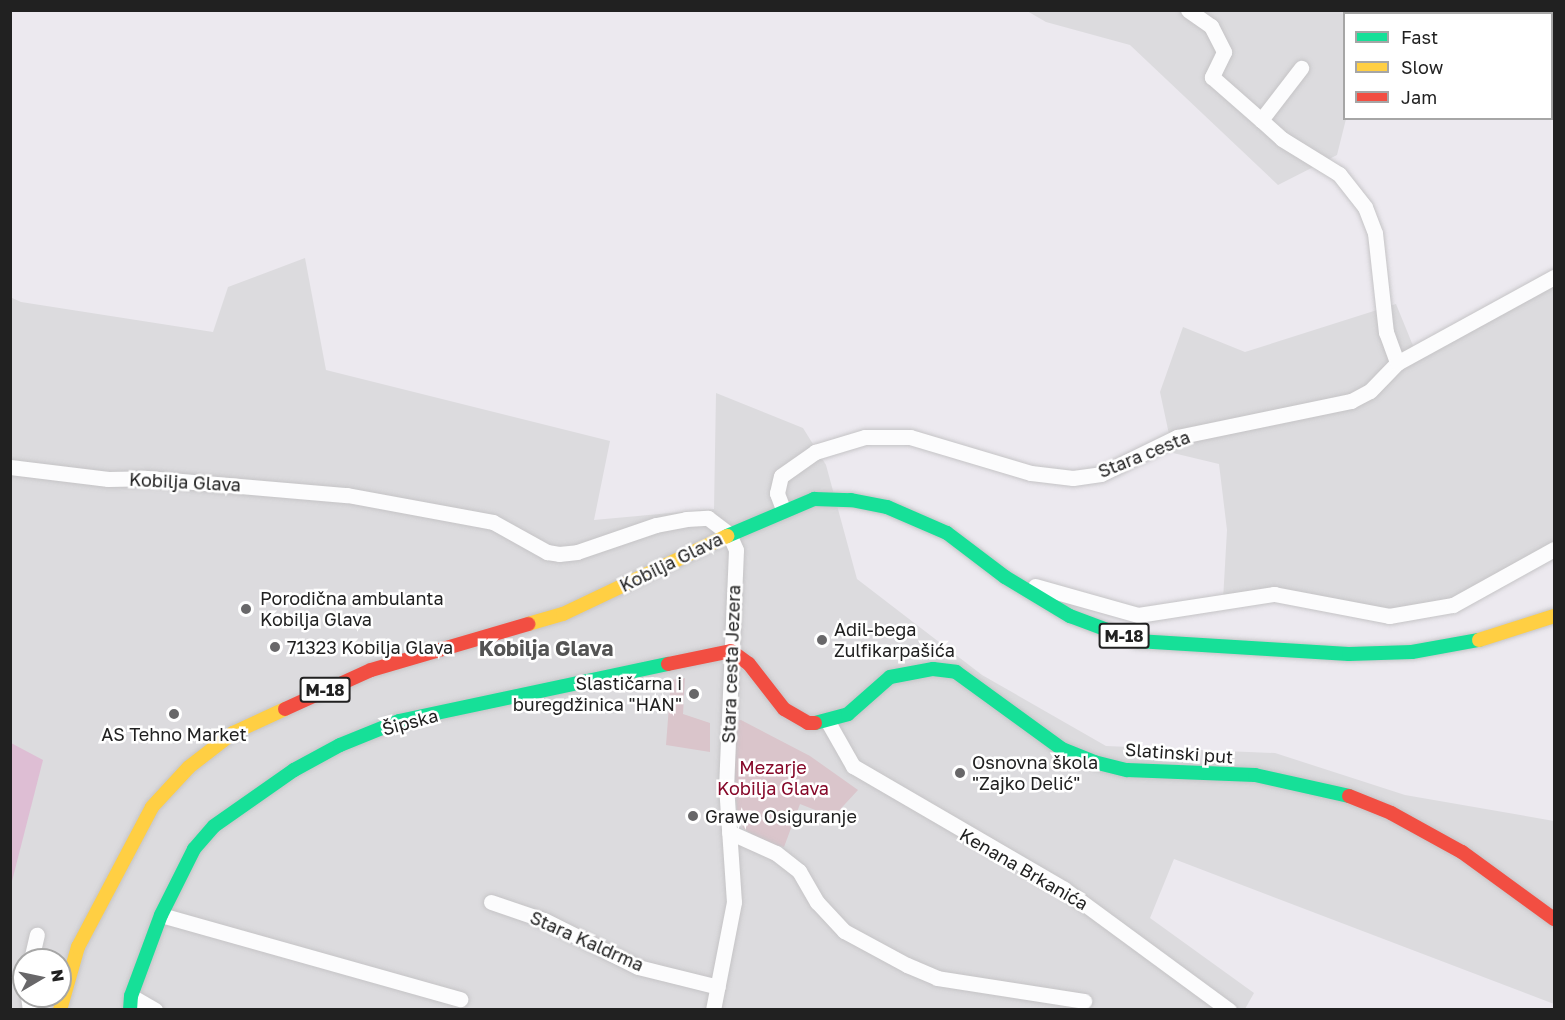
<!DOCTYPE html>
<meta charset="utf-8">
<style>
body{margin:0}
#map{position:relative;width:1565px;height:1020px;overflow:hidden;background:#ece9ef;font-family:"Golos Text",sans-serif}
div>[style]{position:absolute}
.residential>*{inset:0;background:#dcdbde}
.forest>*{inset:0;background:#debed4}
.cemetery>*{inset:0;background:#dac5cb}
.roads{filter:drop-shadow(0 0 2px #c5c4c6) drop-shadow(0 0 2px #c5c4c6)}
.street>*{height:15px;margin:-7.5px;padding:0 7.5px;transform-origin:7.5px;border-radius:7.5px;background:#fcfcfd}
.fast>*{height:14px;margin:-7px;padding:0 7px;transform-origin:7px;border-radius:7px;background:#16e098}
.slow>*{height:14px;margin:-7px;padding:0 7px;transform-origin:7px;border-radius:7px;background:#ffcf43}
.jam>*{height:14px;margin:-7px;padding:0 7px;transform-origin:7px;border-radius:7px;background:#f24e42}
.dots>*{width:16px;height:16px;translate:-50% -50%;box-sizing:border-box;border:3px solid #fff;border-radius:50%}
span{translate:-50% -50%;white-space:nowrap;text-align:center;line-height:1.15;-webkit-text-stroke:5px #fff;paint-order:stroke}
.shield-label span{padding:2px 4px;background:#fff;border:2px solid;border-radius:4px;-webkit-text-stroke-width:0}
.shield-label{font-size:16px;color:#212121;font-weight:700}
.street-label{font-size:18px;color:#212121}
.poi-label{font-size:18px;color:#212121}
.left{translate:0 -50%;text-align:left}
.right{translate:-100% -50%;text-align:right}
.park-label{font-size:18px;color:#860829}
.quarter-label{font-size:21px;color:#545454;font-weight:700}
.frame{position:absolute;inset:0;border:12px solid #212121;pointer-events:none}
.legend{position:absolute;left:1343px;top:12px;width:210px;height:108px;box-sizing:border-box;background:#fff;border:2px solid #a6a6a6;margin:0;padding:8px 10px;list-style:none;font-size:18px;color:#212121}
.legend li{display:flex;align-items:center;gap:12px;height:30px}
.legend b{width:30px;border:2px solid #a6a6a6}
.north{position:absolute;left:12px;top:948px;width:60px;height:60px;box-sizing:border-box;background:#fff;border:2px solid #a6a6a6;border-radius:50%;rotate:81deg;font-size:16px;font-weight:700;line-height:24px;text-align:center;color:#212121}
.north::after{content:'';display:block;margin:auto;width:21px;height:27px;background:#686769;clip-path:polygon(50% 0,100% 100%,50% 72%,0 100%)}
</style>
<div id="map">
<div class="residential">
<div style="clip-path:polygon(1027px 11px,1373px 11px,1344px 14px,1346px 119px,1337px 155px,1278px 185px,1130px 45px,1046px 22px)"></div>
<div style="clip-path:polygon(evenodd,305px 258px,326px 370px,610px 441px,594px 520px,714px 509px,716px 393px,803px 428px,826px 465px,857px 579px,982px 675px,1106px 746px,1275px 753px,1405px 795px,1554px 821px,1554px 1004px,1174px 859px,1150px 918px,1254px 993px,1245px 1009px,11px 1009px,10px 297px,21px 302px,213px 332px,228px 287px,305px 258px,24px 960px,60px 960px,60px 996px,24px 996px,24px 960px)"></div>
<div style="clip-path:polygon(1554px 277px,1554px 549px,1421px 613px,1274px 594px,1223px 600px,1227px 530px,1219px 464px,1173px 453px,1160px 392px,1183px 327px,1245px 352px,1396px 304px,1416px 353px)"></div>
</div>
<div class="forest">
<div style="clip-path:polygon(11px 743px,43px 760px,11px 885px)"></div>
</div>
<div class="cemetery">
<div style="clip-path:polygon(685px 678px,683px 714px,710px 723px,710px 752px,666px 745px,671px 680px)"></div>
<div style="clip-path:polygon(741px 720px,810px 756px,858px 790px,833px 817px,800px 804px,784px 847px,761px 841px,743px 828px,737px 812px,731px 721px)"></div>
</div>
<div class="roads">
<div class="street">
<div style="left:1188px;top:10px;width:28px;rotate:35deg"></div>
<div style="left:1211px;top:26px;width:29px;rotate:63deg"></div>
<div style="left:1224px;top:52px;width:28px;rotate:116deg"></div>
<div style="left:1212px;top:77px;width:65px;rotate:41.3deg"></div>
<div style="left:1261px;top:120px;width:66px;rotate:-52.4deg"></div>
<div style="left:1261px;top:120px;width:28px;rotate:42deg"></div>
<div style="left:1282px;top:139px;width:67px;rotate:31.6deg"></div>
<div style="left:1339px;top:174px;width:42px;rotate:51.8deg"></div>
<div style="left:1365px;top:207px;width:28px;rotate:69deg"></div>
<div style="left:1375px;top:233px;width:100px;rotate:83.7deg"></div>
<div style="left:1386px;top:332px;width:33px;rotate:70deg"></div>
<div style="left:10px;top:467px;width:99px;rotate:7deg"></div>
<div style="left:108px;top:479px;width:39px;rotate:-1deg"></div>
<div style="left:147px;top:478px;width:201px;rotate:4.9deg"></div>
<div style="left:347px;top:495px;width:148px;rotate:10.5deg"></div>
<div style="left:493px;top:522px;width:62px;rotate:29.1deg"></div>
<div style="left:547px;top:552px;width:12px;rotate:9deg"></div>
<div style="left:559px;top:554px;width:18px;rotate:-6deg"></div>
<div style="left:577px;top:552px;width:83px;rotate:-18.9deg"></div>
<div style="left:656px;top:525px;width:31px;rotate:-11deg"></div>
<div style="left:686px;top:519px;width:22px;rotate:-3deg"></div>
<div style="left:708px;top:518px;width:26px;rotate:37deg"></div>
<div style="left:729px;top:534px;width:17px;rotate:66deg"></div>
<div style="left:736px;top:550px;width:235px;rotate:92.4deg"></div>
<div style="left:726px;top:785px;width:117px;rotate:86.1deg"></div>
<div style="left:734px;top:902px;width:110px;rotate:101deg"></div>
<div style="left:783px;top:509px;width:17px;rotate:-111deg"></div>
<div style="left:777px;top:493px;width:17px;rotate:-77deg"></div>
<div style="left:781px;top:476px;width:42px;rotate:-35.2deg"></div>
<div style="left:815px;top:452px;width:52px;rotate:-16.7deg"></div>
<div style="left:865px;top:437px;width:45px"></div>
<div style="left:910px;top:437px;width:126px;rotate:16.6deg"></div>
<div style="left:1031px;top:473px;width:42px;rotate:6.8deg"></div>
<div style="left:1073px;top:478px;width:28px;rotate:-8deg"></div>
<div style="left:1101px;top:474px;width:85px;rotate:-26deg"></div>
<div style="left:1177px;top:437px;width:178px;rotate:-11.7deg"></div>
<div style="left:1351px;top:401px;width:21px;rotate:-28deg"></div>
<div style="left:1370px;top:391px;width:39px;rotate:-46deg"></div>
<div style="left:1397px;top:363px;width:179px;rotate:-28.7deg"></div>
<div style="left:1035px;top:586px;width:107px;rotate:15.7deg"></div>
<div style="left:1138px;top:615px;width:138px;rotate:-8.8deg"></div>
<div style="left:1274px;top:594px;width:117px;rotate:10.8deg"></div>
<div style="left:1389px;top:616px;width:65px;rotate:-9.8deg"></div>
<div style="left:1453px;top:605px;width:115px;rotate:-29deg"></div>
<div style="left:828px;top:722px;width:51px;rotate:60.4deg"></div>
<div style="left:853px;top:766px;width:244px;rotate:30.2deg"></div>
<div style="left:1064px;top:889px;width:205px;rotate:36.3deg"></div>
<div style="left:729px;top:832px;width:51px;rotate:24.1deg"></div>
<div style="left:776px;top:853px;width:29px;rotate:38deg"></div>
<div style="left:799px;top:871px;width:36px;rotate:60deg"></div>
<div style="left:817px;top:902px;width:40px;rotate:47deg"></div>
<div style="left:844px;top:931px;width:72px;rotate:28.4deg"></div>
<div style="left:907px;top:965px;width:33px;rotate:23deg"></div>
<div style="left:937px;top:978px;width:149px;rotate:8.9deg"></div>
<div style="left:491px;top:902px;width:56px;rotate:18.8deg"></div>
<div style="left:544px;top:920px;width:105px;rotate:26.6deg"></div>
<div style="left:638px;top:967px;width:82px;rotate:14deg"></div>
<div style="left:161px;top:915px;width:311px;rotate:15.7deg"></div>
<div style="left:31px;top:960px;width:26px;rotate:-77deg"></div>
<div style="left:28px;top:996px;width:14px;rotate:82deg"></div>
<div style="left:131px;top:996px;width:28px;rotate:30deg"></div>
</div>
<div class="fast">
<div style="left:727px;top:536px;width:95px;rotate:-23deg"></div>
<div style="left:814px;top:499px;width:37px;rotate:2deg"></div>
<div style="left:851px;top:500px;width:37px;rotate:11deg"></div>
<div style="left:887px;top:507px;width:65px;rotate:23.4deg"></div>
<div style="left:947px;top:533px;width:73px;rotate:37.2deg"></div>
<div style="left:1005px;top:577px;width:76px;rotate:31deg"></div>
<div style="left:1070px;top:616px;width:72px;rotate:20.5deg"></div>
<div style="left:1137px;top:641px;width:212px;rotate:3.5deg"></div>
<div style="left:1349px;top:654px;width:63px;rotate:-1.8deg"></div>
<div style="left:1412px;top:652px;width:68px;rotate:-10.2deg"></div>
<div style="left:815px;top:723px;width:34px;rotate:-15deg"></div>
<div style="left:848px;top:714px;width:56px;rotate:-41.4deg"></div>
<div style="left:890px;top:677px;width:44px;rotate:-10.5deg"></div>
<div style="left:933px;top:669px;width:23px;rotate:7deg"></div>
<div style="left:956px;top:672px;width:131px;rotate:36deg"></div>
<div style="left:1062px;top:749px;width:35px;rotate:22deg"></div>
<div style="left:1094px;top:762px;width:34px;rotate:14deg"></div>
<div style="left:1127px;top:770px;width:128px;rotate:2.2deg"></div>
<div style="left:1255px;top:775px;width:96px;rotate:12.6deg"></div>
<div style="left:130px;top:1010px;width:14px;rotate:-86deg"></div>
<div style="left:131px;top:996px;width:86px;rotate:-69.7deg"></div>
<div style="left:161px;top:915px;width:74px;rotate:-63.4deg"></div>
<div style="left:194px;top:849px;width:30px;rotate:-49deg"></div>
<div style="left:214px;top:826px;width:98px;rotate:-35deg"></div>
<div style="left:294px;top:770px;width:52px;rotate:-28.5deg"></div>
<div style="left:340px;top:745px;width:64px;rotate:-22.1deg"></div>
<div style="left:399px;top:721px;width:275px;rotate:-12deg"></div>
</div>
<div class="slow">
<div style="left:528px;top:624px;width:36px;rotate:-16deg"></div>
<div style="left:563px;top:614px;width:182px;rotate:-25.4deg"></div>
<div style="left:1479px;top:640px;width:79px;rotate:-17.7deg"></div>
<div style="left:60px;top:1010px;width:66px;rotate:-74.1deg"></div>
<div style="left:78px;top:947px;width:158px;rotate:-62.1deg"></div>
<div style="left:152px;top:807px;width:54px;rotate:-47.2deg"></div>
<div style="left:189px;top:767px;width:56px;rotate:-37.7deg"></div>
<div style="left:233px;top:733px;width:57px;rotate:-24.8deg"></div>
</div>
<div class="jam">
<div style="left:668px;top:664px;width:64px;rotate:-11.7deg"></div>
<div style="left:731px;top:651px;width:22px;rotate:36deg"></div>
<div style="left:749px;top:664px;width:57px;rotate:52.1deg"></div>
<div style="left:784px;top:709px;width:28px;rotate:30deg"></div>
<div style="left:808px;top:723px;width:7px"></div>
<div style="left:285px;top:709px;width:94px;rotate:-24.4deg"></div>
<div style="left:371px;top:670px;width:164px;rotate:-16.3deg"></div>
<div style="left:1349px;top:796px;width:45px;rotate:22deg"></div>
<div style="left:1391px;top:813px;width:81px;rotate:28.8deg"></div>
<div style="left:1462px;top:852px;width:114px;rotate:36.1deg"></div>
</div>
</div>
<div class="dots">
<div style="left:246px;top:609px;background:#686769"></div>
<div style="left:822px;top:640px;background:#686769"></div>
<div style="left:275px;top:647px;background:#686769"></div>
<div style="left:694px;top:694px;background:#686769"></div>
<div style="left:174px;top:714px;background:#686769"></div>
<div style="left:960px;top:773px;background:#686769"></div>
<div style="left:693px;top:816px;background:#686769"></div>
</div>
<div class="shield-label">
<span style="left:1124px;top:636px">M-18</span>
<span style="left:325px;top:690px">M-18</span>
</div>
<div class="street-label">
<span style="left:1144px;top:454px;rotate:-22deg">Stara cesta</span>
<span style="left:185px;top:482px;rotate:3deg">Kobilja Glava</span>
<span style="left:671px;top:562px;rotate:-26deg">Kobilja Glava</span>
<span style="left:731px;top:664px;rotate:-88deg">Stara cesta Jezera</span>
<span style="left:410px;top:722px;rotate:-15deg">Šipska</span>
<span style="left:1179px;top:753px;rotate:4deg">Slatinski put</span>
<span style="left:1024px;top:869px;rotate:30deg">Kenana Brkanića</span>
<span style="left:587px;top:941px;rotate:24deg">Stara Kaldrma</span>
</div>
<div class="poi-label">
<span class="left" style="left:260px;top:609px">Porodična ambulanta<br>Kobilja Glava</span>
<span class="left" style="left:834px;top:640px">Adil-bega<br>Zulfikarpašića</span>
<span class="left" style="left:287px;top:647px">71323 Kobilja Glava</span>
<span class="right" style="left:682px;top:694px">Slastičarna i<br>buregdžinica "HAN"</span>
<span style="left:174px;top:734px">AS Tehno Market</span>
<span class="left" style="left:972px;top:773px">Osnovna škola<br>"Zajko Delić"</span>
<span class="left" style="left:705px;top:816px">Grawe Osiguranje</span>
</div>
<div class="park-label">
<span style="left:773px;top:778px">Mezarje<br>Kobilja Glava</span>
</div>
<div class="quarter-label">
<span style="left:546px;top:648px">Kobilja Glava</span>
</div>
<div class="frame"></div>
<ul class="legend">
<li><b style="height:8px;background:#16e098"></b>Fast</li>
<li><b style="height:8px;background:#ffcf43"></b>Slow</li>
<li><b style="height:8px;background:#f24e42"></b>Jam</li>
</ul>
<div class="north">N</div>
</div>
